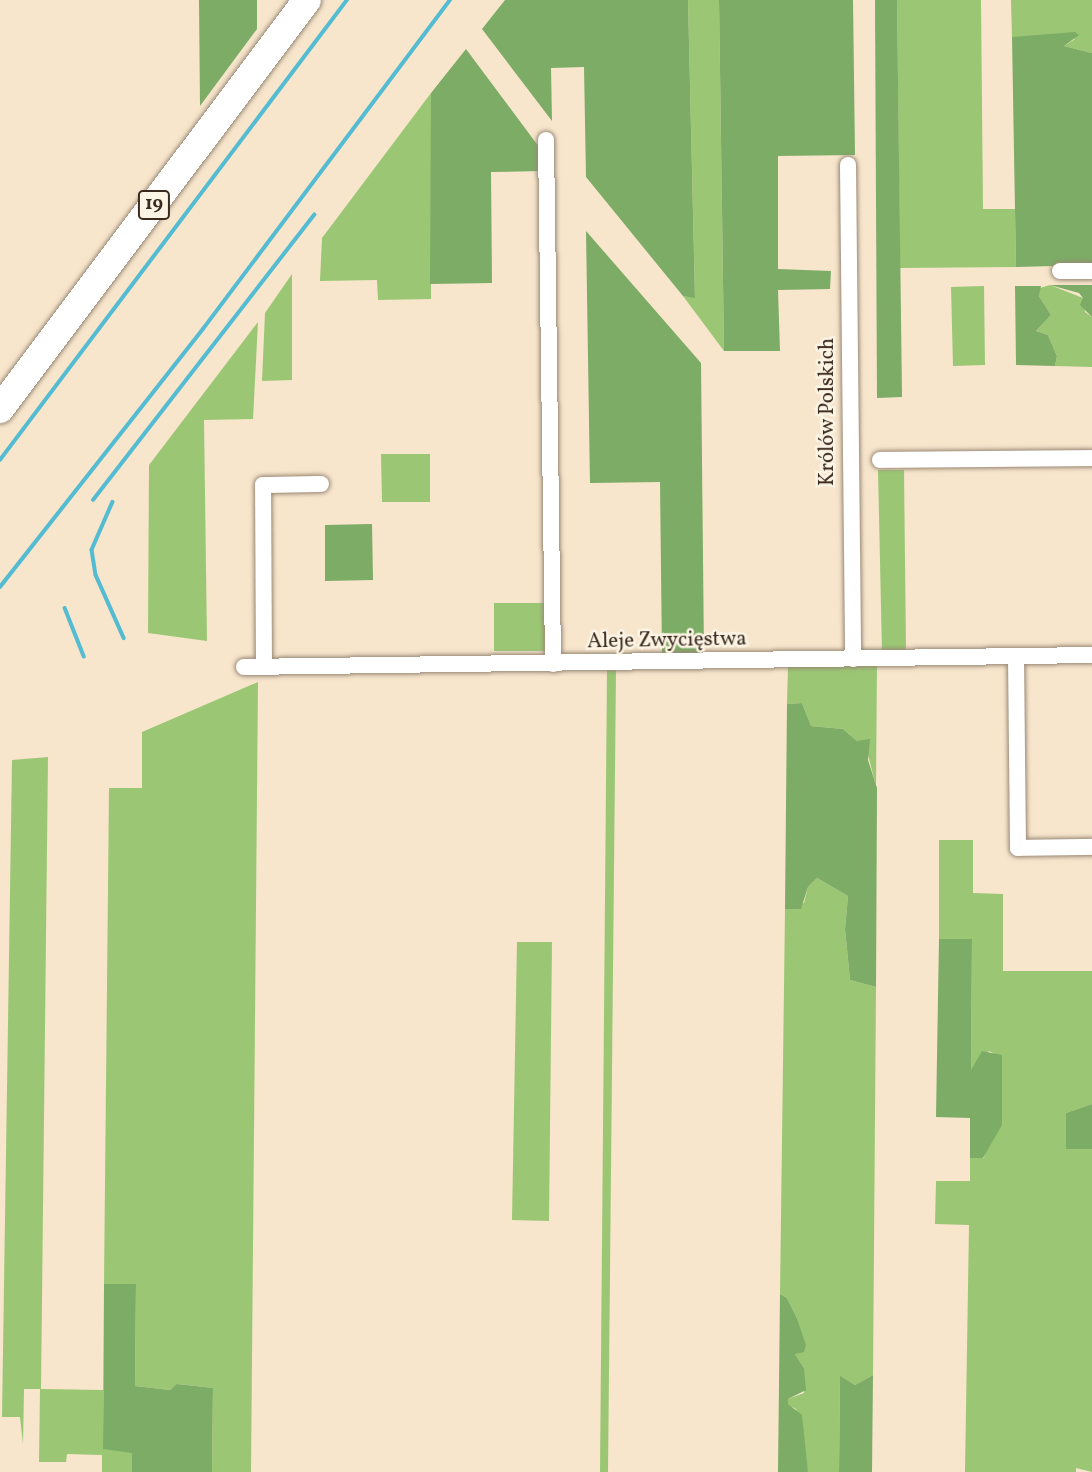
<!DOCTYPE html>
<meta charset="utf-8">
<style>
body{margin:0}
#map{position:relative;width:1092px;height:1472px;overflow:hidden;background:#f7e5cc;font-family:Vollkorn,serif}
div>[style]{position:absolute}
.green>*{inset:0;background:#9bc774}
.forest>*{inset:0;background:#7cac66}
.stream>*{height:3.5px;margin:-1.75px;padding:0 1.75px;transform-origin:1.75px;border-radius:1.75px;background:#54bcd2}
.roads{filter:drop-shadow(0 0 2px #998875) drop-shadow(0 0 2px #998875)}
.street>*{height:16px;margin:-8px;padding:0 8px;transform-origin:8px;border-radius:8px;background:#fff}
.highway>*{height:28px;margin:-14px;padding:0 14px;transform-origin:14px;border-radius:14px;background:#fff}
span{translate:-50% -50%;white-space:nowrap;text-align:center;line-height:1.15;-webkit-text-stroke:5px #fcf5e5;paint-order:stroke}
.shield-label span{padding:2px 5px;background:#fcf5e5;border:2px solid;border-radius:5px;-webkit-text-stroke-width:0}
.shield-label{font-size:19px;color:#3b2a1e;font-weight:700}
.street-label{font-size:21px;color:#3b2a1e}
</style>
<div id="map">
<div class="green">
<div style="clip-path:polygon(688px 0,719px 0,724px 351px,683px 296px,695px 297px)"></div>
<div style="clip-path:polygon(897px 0,981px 0,983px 209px,1015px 209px,1016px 267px,900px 268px)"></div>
<div style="clip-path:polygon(1011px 0,1092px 0,1092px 53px,1064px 46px,1075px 39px,1012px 37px)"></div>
<div style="clip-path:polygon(431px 93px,431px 299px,378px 300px,377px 280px,320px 281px,322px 238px)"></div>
<div style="clip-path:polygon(292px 274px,292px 380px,262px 381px,265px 313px)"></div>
<div style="clip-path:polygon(1050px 285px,1083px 298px,1085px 312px,1092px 317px,1092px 367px,1055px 366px,1057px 356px,1048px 335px,1036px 331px,1051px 315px,1039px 296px,1040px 288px)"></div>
<div style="clip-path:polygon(984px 286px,985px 365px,953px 366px,951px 287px)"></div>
<div style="clip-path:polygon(258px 322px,253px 419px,204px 420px,207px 641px,148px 633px,149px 465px)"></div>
<div style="clip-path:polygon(381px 454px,430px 454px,430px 502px,382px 502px)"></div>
<div style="clip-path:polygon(878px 470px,904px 470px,906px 650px,882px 652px)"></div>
<div style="clip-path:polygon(494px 603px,547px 603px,548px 651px,494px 651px)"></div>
<div style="clip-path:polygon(877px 664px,876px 786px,867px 751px,857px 741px,843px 729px,811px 726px,802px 703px,787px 704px,788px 666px)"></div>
<div style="clip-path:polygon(616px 669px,608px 1472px,600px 1472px,607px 670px)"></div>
<div style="clip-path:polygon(258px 682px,251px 1472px,212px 1472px,213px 1388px,178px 1384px,170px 1390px,135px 1386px,136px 1285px,104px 1284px,109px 788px,142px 788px,142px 732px)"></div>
<div style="clip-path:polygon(48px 757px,41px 1389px,103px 1390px,103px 1448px,132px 1452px,132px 1472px,102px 1472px,102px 1455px,67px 1454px,66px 1462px,39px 1462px,40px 1389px,24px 1389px,23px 1444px,20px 1417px,2px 1417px,12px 760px)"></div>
<div style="clip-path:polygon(939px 840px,973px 840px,973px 893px,1003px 894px,1003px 971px,1092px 971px,1092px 1104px,1066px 1113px,1067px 1149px,1092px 1149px,1092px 1472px,1076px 1468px,1076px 1472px,965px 1472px,969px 1225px,935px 1224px,936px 1181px,970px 1181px,970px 1158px,984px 1158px,997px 1055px,989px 1051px,971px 1071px,972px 940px,939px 939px)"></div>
<div style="clip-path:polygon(817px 878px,848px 896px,845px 929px,850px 980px,876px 987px,873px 1375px,855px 1385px,840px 1377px,839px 1472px,808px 1472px,796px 1409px,788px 1405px,788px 1399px,804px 1393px,804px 1368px,795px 1354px,801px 1337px,796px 1316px,787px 1298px,780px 1294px,785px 909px,804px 903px,808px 887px)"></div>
<div style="clip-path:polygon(517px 942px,552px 942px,549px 1221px,512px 1220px)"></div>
</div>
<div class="forest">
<div style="clip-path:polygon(199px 0,257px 0,257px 29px,200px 106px)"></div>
<div style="clip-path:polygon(505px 0,688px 0,695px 298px,683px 296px,586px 177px,584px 67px,551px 68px,552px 121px,482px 29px)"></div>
<div style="clip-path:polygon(719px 0,853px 0,855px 155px,778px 156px,778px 269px,831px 271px,830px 289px,778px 290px,780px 351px,724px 351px)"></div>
<div style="clip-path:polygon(875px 0,897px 0,902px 397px,877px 398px)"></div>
<div style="clip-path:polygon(1075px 32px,1079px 35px,1064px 46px,1092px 53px,1092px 265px,1016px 267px,1012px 37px)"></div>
<div style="clip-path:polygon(466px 49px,542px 151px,542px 171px,491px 172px,492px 283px,430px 284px,431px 93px)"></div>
<div style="clip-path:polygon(586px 231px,701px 363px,704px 656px,662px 656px,660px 482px,590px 483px)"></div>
<div style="clip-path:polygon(1050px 285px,1092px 285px,1092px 317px,1080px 305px,1083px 298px,1079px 293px)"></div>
<div style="clip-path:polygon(1015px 286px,1041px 286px,1039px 296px,1051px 315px,1036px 331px,1048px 335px,1057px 356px,1055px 366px,1016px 365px)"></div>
<div style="clip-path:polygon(372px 524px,373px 580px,325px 581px,325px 525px)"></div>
<div style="clip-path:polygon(802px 703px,811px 726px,843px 729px,857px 741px,870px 739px,868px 760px,877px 788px,876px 987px,850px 980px,845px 929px,848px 896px,817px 878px,808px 887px,801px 909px,785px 909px,787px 704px)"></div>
<div style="clip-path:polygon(939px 939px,972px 939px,971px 1070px,982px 1051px,1002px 1055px,1002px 1125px,983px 1158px,970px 1158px,970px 1118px,936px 1117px)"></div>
<div style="clip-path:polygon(1092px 1104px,1092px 1149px,1066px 1149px,1066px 1113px)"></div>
<div style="clip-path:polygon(104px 1284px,136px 1284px,135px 1386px,170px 1390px,177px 1384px,213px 1388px,212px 1472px,132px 1472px,132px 1453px,103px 1449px)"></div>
<div style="clip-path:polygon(780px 1294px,787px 1298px,796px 1316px,806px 1345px,804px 1352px,795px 1354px,804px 1368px,806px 1390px,788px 1399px,788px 1404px,802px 1415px,808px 1472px,778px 1472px)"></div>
<div style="clip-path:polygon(873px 1375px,872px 1472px,839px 1472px,840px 1376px,855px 1385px)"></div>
</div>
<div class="stream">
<div style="left:0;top:460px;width:576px;rotate:-52.97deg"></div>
<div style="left:93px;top:500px;width:361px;rotate:-52.2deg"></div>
<div style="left:113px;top:502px;width:52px;rotate:113.6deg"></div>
<div style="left:92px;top:550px;width:25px;rotate:81deg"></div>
<div style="left:96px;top:575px;width:69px;rotate:66deg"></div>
<div style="left:0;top:587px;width:328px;rotate:-51.8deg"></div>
<div style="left:203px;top:329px;width:411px;rotate:-53.1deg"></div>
<div style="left:65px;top:608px;width:52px;rotate:68.4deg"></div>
</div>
<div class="roads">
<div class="street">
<div style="left:546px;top:140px;width:524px;rotate:89.23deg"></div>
<div style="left:848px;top:165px;width:494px;rotate:89.4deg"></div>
<div style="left:1060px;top:271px;width:32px"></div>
<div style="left:880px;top:460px;width:212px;rotate:-0.5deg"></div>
<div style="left:1016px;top:656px;width:192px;rotate:89.4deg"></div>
<div style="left:1018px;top:848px;width:74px;rotate:-0.8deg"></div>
<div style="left:244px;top:667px;width:848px;rotate:-0.81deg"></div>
<div style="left:264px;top:667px;width:182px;rotate:-90.3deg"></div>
<div style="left:263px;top:485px;width:58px;rotate:-1deg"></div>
</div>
<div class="highway">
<div style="left:0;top:409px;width:511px;rotate:-53.11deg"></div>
</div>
</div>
<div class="shield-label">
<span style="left:154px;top:205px">19</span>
</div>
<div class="street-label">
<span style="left:828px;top:412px;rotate:-90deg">Królów Polskich</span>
<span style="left:667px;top:641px;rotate:-1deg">Aleje Zwycięstwa</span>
</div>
</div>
